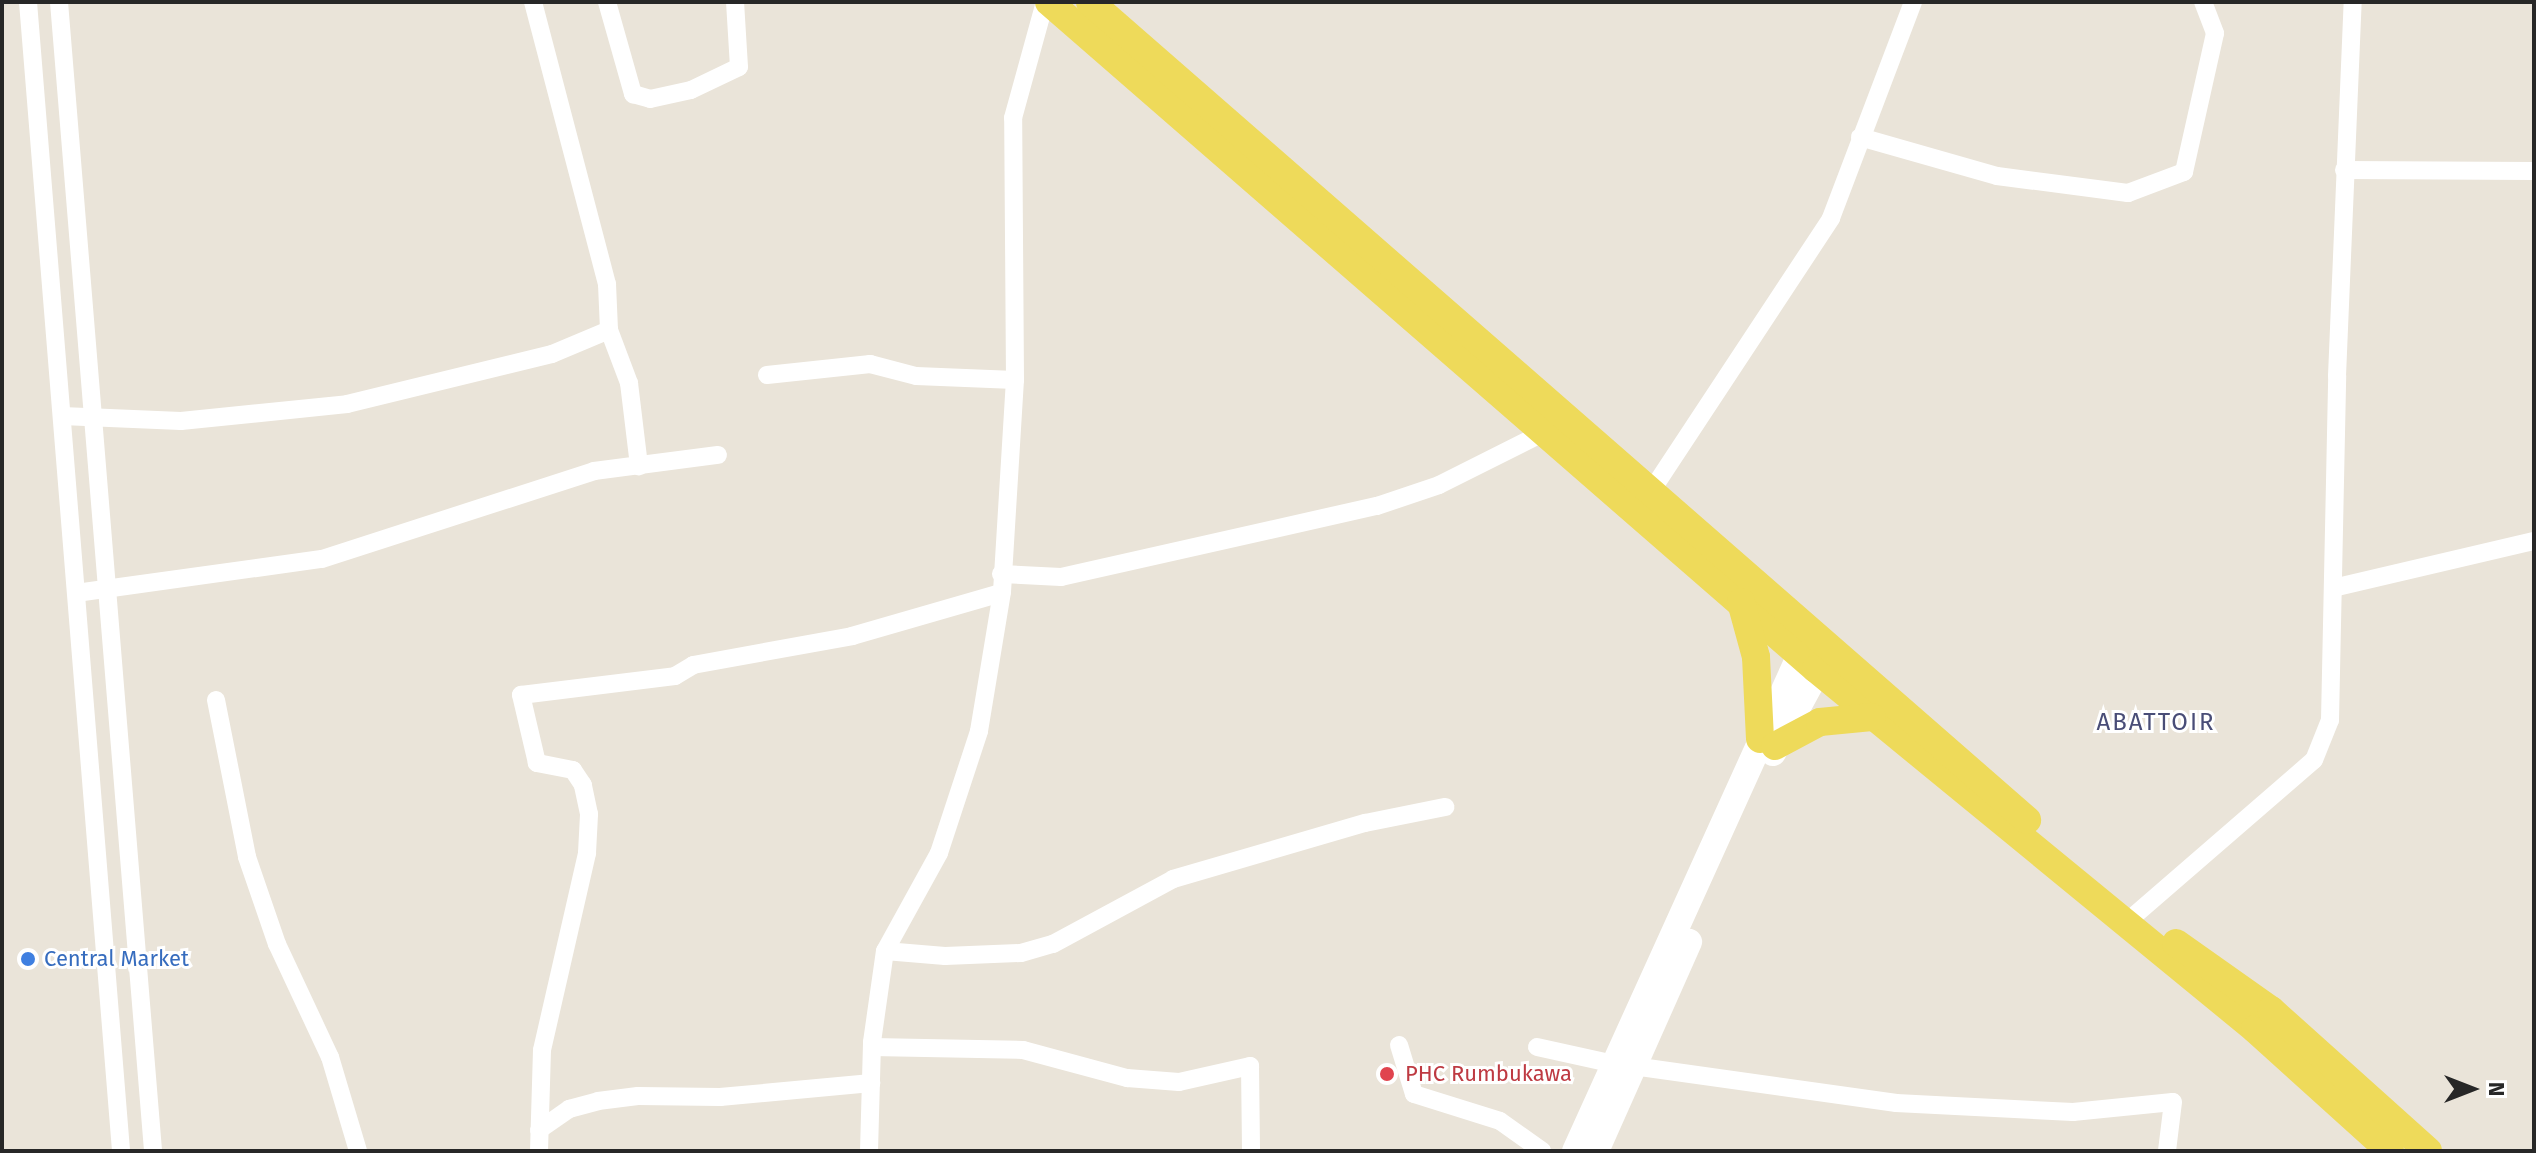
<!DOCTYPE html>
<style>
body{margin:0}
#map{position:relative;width:2536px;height:1153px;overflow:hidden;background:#eae4d9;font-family:"Fira Sans",sans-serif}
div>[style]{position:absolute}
.minor>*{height:18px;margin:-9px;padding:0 9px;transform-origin:9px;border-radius:9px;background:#fff}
.secondary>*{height:26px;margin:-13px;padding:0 13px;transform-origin:13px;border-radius:13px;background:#fff}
.primary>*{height:28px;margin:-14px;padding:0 14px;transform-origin:14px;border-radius:14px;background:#eeda5a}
.dots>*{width:22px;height:22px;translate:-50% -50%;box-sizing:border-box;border:4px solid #fff;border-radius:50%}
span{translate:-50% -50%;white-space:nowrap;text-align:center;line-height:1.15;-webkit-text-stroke:6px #fff;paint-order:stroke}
.shop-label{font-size:22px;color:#366cbe}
.left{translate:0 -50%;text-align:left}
.health-label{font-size:22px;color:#be3a42}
.neighbourhood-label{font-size:24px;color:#494d77;letter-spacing:2px}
.frame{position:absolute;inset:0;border:4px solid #272727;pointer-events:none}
.north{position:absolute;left:2432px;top:1049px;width:80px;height:80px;-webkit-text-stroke:6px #fff;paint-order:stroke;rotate:90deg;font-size:22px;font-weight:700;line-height:32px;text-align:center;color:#272727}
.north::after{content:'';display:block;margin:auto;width:28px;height:36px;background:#272727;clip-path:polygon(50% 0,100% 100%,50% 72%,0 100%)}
</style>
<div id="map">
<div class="minor">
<div style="left:28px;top:2px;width:1153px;rotate:85.37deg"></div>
<div style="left:59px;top:2px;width:1153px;rotate:85.32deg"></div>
<div style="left:533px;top:2px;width:292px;rotate:75.3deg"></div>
<div style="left:607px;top:284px;width:46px;rotate:87.5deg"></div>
<div style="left:609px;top:330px;width:57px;rotate:69.3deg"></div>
<div style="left:629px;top:383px;width:84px;rotate:83.1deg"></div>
<div style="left:607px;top:2px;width:96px;rotate:74.2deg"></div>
<div style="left:633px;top:94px;width:18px;rotate:16deg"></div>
<div style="left:650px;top:99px;width:42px;rotate:-12.4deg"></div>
<div style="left:691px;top:90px;width:53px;rotate:-25.6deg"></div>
<div style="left:739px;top:67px;width:65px;rotate:-93.5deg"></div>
<div style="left:1860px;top:137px;width:142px;rotate:15.9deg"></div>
<div style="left:1997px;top:176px;width:132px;rotate:7.4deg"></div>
<div style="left:2128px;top:193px;width:60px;rotate:-20.6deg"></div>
<div style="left:2184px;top:172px;width:142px;rotate:-77.4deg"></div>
<div style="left:2215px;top:33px;width:33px;rotate:-111deg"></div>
<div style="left:2344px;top:170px;width:190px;rotate:0.3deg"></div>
<div style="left:767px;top:375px;width:104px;rotate:-6.1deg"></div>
<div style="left:870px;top:364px;width:48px;rotate:14.6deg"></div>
<div style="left:916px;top:376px;width:99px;rotate:2.3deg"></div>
<div style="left:62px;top:416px;width:119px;rotate:2.4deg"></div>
<div style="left:181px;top:421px;width:167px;rotate:-5.8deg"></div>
<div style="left:347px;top:404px;width:211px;rotate:-13.7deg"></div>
<div style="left:552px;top:354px;width:62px;rotate:-22.8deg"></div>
<div style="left:1650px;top:493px;width:329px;rotate:-56.6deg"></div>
<div style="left:1831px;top:218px;width:231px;rotate:-69.2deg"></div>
<div style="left:1001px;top:574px;width:60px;rotate:2.9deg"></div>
<div style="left:1061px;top:577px;width:324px;rotate:-12.7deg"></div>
<div style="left:1377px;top:506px;width:65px;rotate:-18.7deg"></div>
<div style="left:1439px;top:485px;width:116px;rotate:-26.6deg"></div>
<div style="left:2333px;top:588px;width:206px;rotate:-13.2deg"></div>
<div style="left:76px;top:593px;width:248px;rotate:-7.9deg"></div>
<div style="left:322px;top:559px;width:286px;rotate:-17.9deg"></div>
<div style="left:594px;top:471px;width:125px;rotate:-7.4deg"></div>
<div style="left:216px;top:700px;width:160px;rotate:78.8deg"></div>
<div style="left:247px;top:857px;width:92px;rotate:71deg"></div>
<div style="left:277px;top:944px;width:125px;rotate:64.9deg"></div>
<div style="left:330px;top:1057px;width:98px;rotate:73.4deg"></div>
<div style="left:2136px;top:914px;width:235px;rotate:-40.9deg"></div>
<div style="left:2314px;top:760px;width:43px;rotate:-68.2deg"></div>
<div style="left:2330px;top:720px;width:344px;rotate:-88.8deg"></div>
<div style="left:2337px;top:376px;width:374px;rotate:-87.6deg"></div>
<div style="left:885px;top:951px;width:60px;rotate:4.8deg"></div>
<div style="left:945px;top:956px;width:76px;rotate:-2.3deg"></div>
<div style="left:1021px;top:953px;width:33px;rotate:-16deg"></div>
<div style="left:1053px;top:944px;width:136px;rotate:-28.4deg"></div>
<div style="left:1173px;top:879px;width:200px;rotate:-16.3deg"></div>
<div style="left:1365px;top:823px;width:82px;rotate:-11.3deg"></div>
<div style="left:1399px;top:1045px;width:51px;rotate:73deg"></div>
<div style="left:1414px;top:1094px;width:90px;rotate:17.4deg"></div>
<div style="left:1500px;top:1121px;width:52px;rotate:35.5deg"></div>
<div style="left:872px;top:1047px;width:151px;rotate:1.1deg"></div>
<div style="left:1023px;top:1050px;width:108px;rotate:15.1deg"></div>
<div style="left:1127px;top:1078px;width:52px;rotate:4.4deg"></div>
<div style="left:1179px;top:1082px;width:73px;rotate:-12.7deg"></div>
<div style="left:1250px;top:1066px;width:85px;rotate:89.3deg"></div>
<div style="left:1537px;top:1047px;width:79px;rotate:12.4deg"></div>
<div style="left:1633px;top:1066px;width:266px;rotate:8deg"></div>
<div style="left:1896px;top:1103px;width:177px;rotate:2.9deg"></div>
<div style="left:2073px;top:1112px;width:100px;rotate:-5.7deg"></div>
<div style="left:2173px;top:1102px;width:49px;rotate:97deg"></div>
<div style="left:539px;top:1130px;width:37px;rotate:-35deg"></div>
<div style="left:569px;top:1109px;width:30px;rotate:-15deg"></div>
<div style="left:598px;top:1101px;width:40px;rotate:-7.1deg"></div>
<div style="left:638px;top:1096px;width:82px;rotate:0.7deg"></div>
<div style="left:720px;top:1097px;width:152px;rotate:-5.3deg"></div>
<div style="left:539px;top:1151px;width:101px;rotate:-88.3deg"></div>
<div style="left:542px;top:1050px;width:202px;rotate:-77.1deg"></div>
<div style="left:587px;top:853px;width:39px;rotate:-87deg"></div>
<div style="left:589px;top:814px;width:30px;rotate:-102deg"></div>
<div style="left:583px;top:785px;width:18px;rotate:-124deg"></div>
<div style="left:573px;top:770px;width:37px;rotate:-169deg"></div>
<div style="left:537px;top:763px;width:70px;rotate:-103.2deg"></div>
<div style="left:521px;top:695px;width:155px;rotate:-7deg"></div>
<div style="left:675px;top:676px;width:21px;rotate:-31deg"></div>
<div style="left:693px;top:665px;width:162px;rotate:-10.3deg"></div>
<div style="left:852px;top:636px;width:155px;rotate:-16.1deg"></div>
<div style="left:869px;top:1151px;width:109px;rotate:-88.4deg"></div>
<div style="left:872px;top:1042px;width:92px;rotate:-81.9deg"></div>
<div style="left:885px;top:951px;width:112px;rotate:-61.1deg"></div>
<div style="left:939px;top:853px;width:128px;rotate:-71.8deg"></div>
<div style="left:979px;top:731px;width:141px;rotate:-80.6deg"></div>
<div style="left:1002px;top:592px;width:212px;rotate:-86.5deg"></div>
<div style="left:1015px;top:380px;width:262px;rotate:-90.4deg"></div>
<div style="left:1013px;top:118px;width:120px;rotate:-74.6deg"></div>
</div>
<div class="secondary">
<div style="left:1773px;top:753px;width:113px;rotate:-61.4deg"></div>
<div style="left:1575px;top:1151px;width:564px;rotate:-65.61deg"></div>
<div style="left:1596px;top:1151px;width:229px;rotate:-66deg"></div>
</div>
<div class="primary">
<div style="left:1049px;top:2px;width:1016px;rotate:41.01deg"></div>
<div style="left:1816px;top:669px;width:568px;rotate:39.35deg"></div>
<div style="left:2255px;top:1029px;width:182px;rotate:42.1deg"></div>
<div style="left:1090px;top:2px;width:1244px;rotate:41.12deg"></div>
<div style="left:1741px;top:602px;width:57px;rotate:74.7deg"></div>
<div style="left:1756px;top:657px;width:82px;rotate:87.2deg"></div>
<div style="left:1775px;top:746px;width:51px;rotate:-28.1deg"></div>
<div style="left:1820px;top:722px;width:52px;rotate:-5.5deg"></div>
<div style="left:2176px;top:943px;width:116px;rotate:35.2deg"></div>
<div style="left:2271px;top:1010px;width:211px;rotate:41.9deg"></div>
</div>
<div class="dots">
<div style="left:28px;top:959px;background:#3f7fe0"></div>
<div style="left:1387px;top:1074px;background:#e0444e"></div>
</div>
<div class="shop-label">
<span class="left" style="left:44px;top:959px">Central Market</span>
</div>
<div class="health-label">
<span class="left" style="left:1405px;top:1074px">PHC Rumbukawa</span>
</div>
<div class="neighbourhood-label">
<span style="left:2156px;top:723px">ABATTOIR</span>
</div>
<div class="frame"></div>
<div class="north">N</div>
</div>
